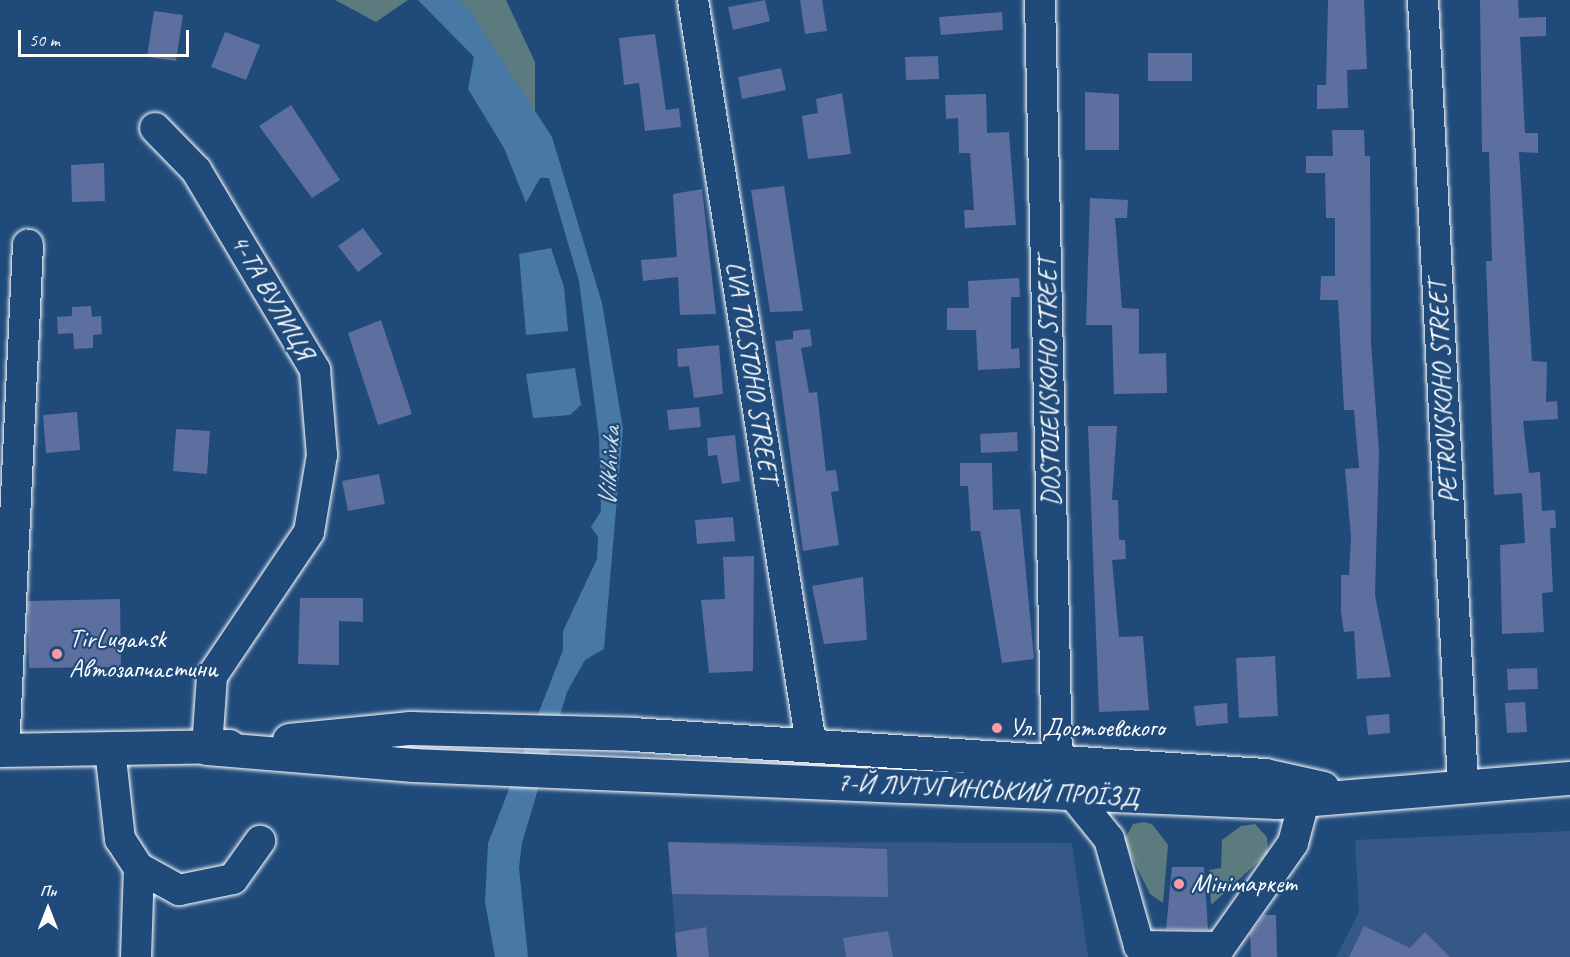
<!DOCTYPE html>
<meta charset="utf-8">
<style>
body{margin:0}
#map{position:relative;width:1570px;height:957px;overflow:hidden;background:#1f4a7a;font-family:Caveat,sans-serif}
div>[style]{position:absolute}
.built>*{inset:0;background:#365887}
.green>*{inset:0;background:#5b7b7f}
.water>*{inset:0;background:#4879a5}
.building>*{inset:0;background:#5d6f9e}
.roads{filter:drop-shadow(0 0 2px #fff) drop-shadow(0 0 2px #fff)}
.minor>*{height:30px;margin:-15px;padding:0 15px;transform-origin:15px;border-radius:15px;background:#1f4a7a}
.major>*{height:33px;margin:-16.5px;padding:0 16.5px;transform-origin:16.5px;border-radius:16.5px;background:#1f4a7a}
.dots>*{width:16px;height:16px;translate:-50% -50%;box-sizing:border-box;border:3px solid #1f4a7a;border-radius:50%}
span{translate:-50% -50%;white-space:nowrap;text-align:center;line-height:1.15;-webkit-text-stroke:4.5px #1f4a7a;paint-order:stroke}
.street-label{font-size:26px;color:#fff}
.poi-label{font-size:26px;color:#fff}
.left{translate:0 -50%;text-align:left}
.water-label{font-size:27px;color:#d1dee8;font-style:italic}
.north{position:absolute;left:18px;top:879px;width:60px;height:60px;-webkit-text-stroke:4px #1f4a7a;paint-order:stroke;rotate:0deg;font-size:16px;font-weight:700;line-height:24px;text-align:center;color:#fff}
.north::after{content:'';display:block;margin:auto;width:21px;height:27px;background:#fff;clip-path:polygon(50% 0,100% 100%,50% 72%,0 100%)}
.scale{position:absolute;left:18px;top:30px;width:171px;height:27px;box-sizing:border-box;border:3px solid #fff;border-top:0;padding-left:8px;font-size:18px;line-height:21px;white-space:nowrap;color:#fff;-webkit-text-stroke:4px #1f4a7a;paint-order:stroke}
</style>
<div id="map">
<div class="built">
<div style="clip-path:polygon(1570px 831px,1570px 957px,1336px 957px,1359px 912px,1355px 840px)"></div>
<div style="clip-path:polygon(668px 842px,1072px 843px,1088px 957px,677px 957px)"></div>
</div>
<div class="green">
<div style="clip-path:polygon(335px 0,408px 0,376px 22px)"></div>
<div style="clip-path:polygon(459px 0,506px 0,535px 62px,535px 115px)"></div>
<div style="clip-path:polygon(1144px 822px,1152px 824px,1168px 845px,1163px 903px,1150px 894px,1124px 841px,1133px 824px)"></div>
<div style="clip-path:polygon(1255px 824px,1267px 837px,1268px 853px,1211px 905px,1209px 870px,1221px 868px,1222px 840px,1241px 826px)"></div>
</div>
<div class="water">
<div style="clip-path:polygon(418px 0,459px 0,471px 12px,552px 137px,602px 303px,623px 429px,604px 649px,585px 660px,567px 692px,522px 843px,519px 868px,528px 957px,495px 957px,485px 902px,488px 843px,563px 650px,563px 631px,597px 559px,598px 537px,591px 527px,601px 511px,599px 437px,579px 281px,549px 178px,540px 178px,526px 203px,504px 148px,468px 89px,474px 57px)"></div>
<div style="clip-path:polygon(551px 248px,564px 287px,568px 331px,526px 335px,519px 254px)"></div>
<div style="clip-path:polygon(575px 368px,581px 405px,570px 415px,533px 418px,526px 374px)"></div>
</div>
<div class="building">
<div style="clip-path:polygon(765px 0,770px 21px,733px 30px,728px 7px)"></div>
<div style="clip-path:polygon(800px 0,822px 0,827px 31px,805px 34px)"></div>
<div style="clip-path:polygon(1328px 0,1364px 0,1367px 69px,1347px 70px,1348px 108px,1317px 109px,1317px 85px,1326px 85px)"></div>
<div style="clip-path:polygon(1480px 0,1518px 0,1519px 18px,1546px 17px,1546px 36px,1520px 37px,1525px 133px,1538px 133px,1538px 153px,1519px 152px,1532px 361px,1547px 362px,1546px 402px,1557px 401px,1558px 419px,1523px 421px,1529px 473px,1540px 472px,1542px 511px,1555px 510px,1556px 528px,1550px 528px,1553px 592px,1542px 593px,1544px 632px,1502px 634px,1500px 545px,1525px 543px,1522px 493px,1494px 495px,1486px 261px,1492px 261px,1489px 152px,1482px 152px)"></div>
<div style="clip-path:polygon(154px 11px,183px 15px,176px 61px,147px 57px)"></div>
<div style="clip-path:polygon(1002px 12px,1003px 30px,941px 35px,939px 17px)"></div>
<div style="clip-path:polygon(225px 32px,260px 45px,246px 80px,211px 67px)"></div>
<div style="clip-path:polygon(655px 34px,666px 110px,679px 108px,681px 127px,645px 131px,639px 83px,624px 85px,619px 38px)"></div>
<div style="clip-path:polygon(1148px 53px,1192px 53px,1192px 81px,1148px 81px)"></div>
<div style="clip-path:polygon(938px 56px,939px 79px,906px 80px,905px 57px)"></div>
<div style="clip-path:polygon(781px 68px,786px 90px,742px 99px,738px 77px)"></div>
<div style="clip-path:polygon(1085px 92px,1119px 94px,1119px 150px,1085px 150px)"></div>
<div style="clip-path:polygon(842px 93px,851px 154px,808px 159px,802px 116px,818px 113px,816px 99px)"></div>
<div style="clip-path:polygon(986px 94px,987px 133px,1009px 132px,1016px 225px,965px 228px,964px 210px,974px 210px,970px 153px,959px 153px,958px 118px,946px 119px,945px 95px)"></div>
<div style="clip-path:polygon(291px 105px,340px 180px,312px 198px,259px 126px)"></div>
<div style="clip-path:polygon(1332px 130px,1364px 130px,1365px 156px,1370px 156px,1371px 343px,1379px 452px,1375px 595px,1391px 677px,1357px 679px,1354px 631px,1344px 632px,1341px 612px,1341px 575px,1349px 575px,1351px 537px,1345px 469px,1359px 468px,1354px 410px,1344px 410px,1338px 300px,1320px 300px,1321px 276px,1335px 276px,1335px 218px,1326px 218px,1325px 173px,1306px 173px,1306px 156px,1333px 156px)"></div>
<div style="clip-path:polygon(104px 163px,105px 201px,72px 202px,71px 165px)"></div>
<div style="clip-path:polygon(784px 186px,803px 311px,770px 312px,751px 190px)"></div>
<div style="clip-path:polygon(702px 189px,716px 314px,680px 315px,678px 277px,643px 281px,641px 260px,677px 257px,673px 194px)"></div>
<div style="clip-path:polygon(1090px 198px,1128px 200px,1127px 218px,1115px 218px,1122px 308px,1139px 309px,1139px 354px,1166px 353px,1167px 393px,1114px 394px,1112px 325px,1086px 325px)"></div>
<div style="clip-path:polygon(363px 228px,382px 254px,358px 272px,338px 246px)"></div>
<div style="clip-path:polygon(1019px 278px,1020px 297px,1011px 297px,1011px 349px,1019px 348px,1020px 368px,978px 370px,976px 330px,947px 330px,947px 308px,969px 308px,968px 281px)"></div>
<div style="clip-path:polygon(91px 306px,92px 317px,101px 316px,102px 334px,93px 335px,93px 348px,74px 349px,73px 333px,58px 334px,57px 317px,72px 316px,72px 307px)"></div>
<div style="clip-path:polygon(381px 320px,412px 414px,378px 425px,348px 333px)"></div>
<div style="clip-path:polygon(810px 329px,812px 346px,801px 348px,809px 393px,817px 392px,826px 471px,836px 470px,839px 491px,831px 492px,839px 545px,803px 551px,775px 341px,793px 339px,793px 331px)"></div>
<div style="clip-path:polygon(719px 345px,723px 394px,694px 398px,689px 366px,678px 367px,677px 349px)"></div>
<div style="clip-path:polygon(699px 407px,701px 427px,669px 430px,667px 410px)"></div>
<div style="clip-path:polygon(77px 412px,80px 450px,46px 453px,43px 415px)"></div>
<div style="clip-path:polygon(1088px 426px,1117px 426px,1112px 500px,1118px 500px,1119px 540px,1125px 540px,1126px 559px,1112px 560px,1119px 637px,1143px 636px,1149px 710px,1099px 712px)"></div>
<div style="clip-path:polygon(176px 429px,210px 431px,207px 474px,173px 471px)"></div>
<div style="clip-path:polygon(1017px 432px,1018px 451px,981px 453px,980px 434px)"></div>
<div style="clip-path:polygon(735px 435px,740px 481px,722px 484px,717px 455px,708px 456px,707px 438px)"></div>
<div style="clip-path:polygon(960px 463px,992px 463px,993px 510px,1020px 509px,1034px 659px,1002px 663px,980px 531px,971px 531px,968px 486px,960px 486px)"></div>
<div style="clip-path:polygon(379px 474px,385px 504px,348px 511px,342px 481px)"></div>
<div style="clip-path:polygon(733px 517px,735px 541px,697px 544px,695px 520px)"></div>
<div style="clip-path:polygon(754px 556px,753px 671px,709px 673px,701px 600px,725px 599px,723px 557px)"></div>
<div style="clip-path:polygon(863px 577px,867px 640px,824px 644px,812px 586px)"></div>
<div style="clip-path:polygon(300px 598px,363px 598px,363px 622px,339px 621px,339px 665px,298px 664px)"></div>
<div style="clip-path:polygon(120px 599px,121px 667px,29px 668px,28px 601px)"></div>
<div style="clip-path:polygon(1275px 656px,1278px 716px,1239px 718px,1236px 658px)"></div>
<div style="clip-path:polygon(1537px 668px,1538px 689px,1508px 690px,1507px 669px)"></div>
<div style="clip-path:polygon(1525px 702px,1527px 732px,1507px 733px,1505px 703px)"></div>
<div style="clip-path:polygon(1227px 703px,1228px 723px,1196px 726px,1194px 706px)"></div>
<div style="clip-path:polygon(1389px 714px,1390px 733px,1368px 735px,1366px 716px)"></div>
<div style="clip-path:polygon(668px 842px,887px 849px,888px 897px,672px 894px)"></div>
<div style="clip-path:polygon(1172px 867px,1204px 867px,1208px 930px,1166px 929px)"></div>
<div style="clip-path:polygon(1264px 915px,1276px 915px,1277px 957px,1251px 957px,1250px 934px)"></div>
<div style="clip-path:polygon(1364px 926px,1410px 948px,1425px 932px,1450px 957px,1349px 957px)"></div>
<div style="clip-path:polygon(706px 927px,709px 957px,677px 957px,675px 933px)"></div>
<div style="clip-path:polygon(888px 931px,893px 957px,846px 957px,843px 938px)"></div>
</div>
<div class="roads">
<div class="minor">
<div style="left:693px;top:0;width:753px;rotate:80.99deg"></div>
<div style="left:1040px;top:0;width:763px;rotate:88.72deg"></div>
<div style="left:1423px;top:0;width:785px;rotate:87.08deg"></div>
<div style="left:155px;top:128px;width:59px;rotate:45.7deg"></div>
<div style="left:196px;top:170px;width:233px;rotate:59.2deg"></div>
<div style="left:315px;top:370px;width:85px;rotate:85.3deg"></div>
<div style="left:322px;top:455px;width:78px;rotate:99.6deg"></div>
<div style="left:309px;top:532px;width:174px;rotate:124deg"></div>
<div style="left:212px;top:676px;width:72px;rotate:94deg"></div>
<div style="left:110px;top:749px;width:91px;rotate:83.7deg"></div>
<div style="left:120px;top:839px;width:35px;rotate:57deg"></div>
<div style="left:139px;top:868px;width:46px;rotate:28.8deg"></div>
<div style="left:179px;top:890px;width:55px;rotate:-11.5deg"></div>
<div style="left:233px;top:879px;width:47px;rotate:-54.6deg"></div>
<div style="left:4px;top:750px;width:506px;rotate:-87.28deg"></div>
<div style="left:1075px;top:797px;width:54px;rotate:51deg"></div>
<div style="left:1109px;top:839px;width:111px;rotate:74.3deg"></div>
<div style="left:1139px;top:946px;width:81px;rotate:0.7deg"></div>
<div style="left:1220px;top:947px;width:127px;rotate:-54.9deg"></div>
<div style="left:1293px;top:843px;width:47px;rotate:-75.1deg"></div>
<div style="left:136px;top:957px;width:89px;rotate:-88.1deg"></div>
</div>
<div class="major">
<div style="left:289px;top:740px;width:122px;rotate:-5.7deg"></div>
<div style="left:410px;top:728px;width:222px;rotate:1.5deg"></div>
<div style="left:632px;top:734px;width:634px;rotate:3.71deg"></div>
<div style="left:1265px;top:775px;width:59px;rotate:12.6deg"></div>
<div style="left:207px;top:748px;width:207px;rotate:4.7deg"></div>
<div style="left:413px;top:765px;width:865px;rotate:2.45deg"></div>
<div style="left:1277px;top:802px;width:294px;rotate:-4.7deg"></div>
<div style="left:0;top:750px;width:229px;rotate:-1deg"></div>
</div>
</div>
<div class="dots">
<div style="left:57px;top:654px;background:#ff9aa2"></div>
<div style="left:997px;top:728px;background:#ff9aa2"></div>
<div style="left:1179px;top:884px;background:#ff9aa2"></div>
</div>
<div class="street-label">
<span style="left:272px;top:297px;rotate:60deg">4-ТА ВУЛИЦЯ</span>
<span style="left:752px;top:372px;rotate:81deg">LVA TOLSTOHO STREET</span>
<span style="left:1049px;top:382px;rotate:-91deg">DOSTOIEVSKOHO STREET</span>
<span style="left:1443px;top:392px;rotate:-93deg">PETROVSKOHO STREET</span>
<span style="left:988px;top:790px;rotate:3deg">7-Й ЛУТУГИНСЬКИЙ ПРОЇЗД</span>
</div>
<div class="poi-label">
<span class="left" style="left:69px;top:654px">TirLugansk<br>Автозапчастини</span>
<span class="left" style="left:1009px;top:728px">Ул. Достоевского</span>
<span class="left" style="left:1191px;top:884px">Мінімаркет</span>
</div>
<div class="water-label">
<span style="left:609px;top:467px;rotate:-87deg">Vilkhivka</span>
</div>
<div class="north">Пн</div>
<div class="scale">50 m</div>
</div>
